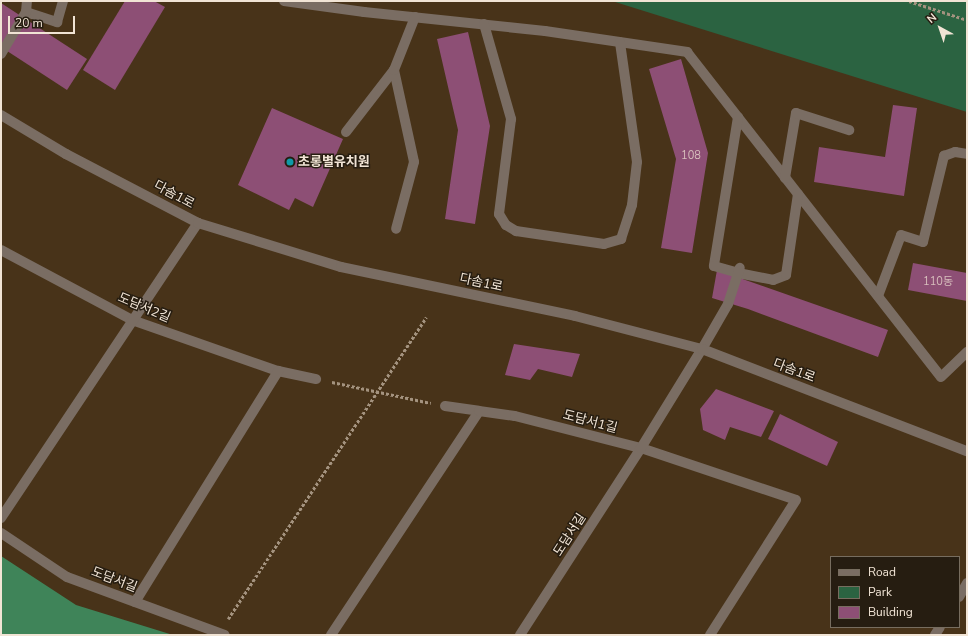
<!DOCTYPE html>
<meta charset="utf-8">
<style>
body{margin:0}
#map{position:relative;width:968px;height:636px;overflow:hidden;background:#483319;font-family:"Nunito Sans","Noto Sans KR",sans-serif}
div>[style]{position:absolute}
.green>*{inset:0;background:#2b6341}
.forest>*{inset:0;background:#3f8459}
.building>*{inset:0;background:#8d4f75}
.path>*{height:2.5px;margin-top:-1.25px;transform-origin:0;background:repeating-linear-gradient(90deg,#a4937f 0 3px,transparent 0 5px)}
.service>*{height:10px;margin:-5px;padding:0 5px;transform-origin:5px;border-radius:5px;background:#7a6d63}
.minor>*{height:10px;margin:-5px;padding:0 5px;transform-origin:5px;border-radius:5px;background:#7a6d63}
.tertiary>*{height:10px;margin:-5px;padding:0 5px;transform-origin:5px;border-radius:5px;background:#7a6d63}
.dots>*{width:11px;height:11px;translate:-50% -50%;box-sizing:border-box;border:2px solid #261d11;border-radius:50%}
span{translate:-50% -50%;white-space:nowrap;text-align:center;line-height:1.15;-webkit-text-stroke:3px #261d11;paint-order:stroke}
.number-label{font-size:11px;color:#d8bfbd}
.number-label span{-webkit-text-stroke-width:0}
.poi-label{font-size:13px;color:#f1e4d5;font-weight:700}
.left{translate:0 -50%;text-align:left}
.street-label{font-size:13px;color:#f1e4d5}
.frame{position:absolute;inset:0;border:2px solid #f1e4d5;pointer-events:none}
.legend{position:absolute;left:830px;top:556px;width:130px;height:72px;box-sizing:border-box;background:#261d11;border:1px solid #776d5f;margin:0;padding:5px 7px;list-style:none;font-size:12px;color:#f1e4d5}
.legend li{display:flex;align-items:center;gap:8px;height:20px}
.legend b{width:20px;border:1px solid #776d5f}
.north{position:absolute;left:920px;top:8px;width:40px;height:40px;-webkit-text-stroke:3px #261d11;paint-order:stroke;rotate:320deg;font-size:11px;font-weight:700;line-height:16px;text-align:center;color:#f1e4d5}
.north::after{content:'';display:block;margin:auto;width:14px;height:18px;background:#f1e4d5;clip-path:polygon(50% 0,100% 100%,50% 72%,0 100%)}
.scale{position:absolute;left:8px;top:16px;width:67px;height:18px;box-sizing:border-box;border:2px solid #f1e4d5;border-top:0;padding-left:5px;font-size:12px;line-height:14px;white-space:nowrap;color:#f1e4d5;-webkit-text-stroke:3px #261d11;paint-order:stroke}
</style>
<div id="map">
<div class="green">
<div style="clip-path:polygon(612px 1px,967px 1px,967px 112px)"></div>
</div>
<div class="forest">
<div style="clip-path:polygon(1px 556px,76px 605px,173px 635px,1px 635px)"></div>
</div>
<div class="building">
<div style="clip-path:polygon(125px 1px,154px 1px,165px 7px,115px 90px,83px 70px)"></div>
<div style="clip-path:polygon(1px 3px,87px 59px,67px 90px,1px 47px)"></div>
<div style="clip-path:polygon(468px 32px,490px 126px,475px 224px,445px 219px,458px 130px,437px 39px)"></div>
<div style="clip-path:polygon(681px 59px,708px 153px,692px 253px,661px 248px,676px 159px,649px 69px)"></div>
<div style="clip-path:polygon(893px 105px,917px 108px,904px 196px,814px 182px,819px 147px,885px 157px)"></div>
<div style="clip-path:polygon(272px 108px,343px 139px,313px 207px,295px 198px,289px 210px,238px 185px)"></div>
<div style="clip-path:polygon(913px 263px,967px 273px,967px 301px,908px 290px)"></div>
<div style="clip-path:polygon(717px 270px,888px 330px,878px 357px,748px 309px,712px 298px)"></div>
<div style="clip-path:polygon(514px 344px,580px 354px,572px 377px,538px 369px,530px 380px,505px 375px)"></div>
<div style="clip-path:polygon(716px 389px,774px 411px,761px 437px,730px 427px,725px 440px,703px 430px,700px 409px)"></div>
<div style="clip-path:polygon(780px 414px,838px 442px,827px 466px,768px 439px)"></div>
</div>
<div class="path">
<div style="left:909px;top:1px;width:61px;rotate:18.1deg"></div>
<div style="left:332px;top:382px;width:101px;rotate:12deg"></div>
<div style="left:228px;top:619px;width:361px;rotate:-56.7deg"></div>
</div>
<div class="service">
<div style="left:284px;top:1px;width:81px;rotate:7.8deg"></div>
<div style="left:364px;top:12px;width:182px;rotate:6deg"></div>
<div style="left:545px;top:31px;width:144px;rotate:8.4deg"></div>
<div style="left:687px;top:52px;width:412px;rotate:52deg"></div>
<div style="left:941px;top:377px;width:36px;rotate:-44deg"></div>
<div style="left:26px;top:12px;width:33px;rotate:18deg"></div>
<div style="left:57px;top:22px;width:22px;rotate:-74deg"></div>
<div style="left:484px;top:24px;width:99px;rotate:74.1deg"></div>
<div style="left:511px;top:119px;width:96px;rotate:97.2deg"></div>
<div style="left:499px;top:214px;width:13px;rotate:58deg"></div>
<div style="left:506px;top:225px;width:12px;rotate:31deg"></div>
<div style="left:516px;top:231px;width:89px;rotate:8.4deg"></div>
<div style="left:604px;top:244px;width:18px;rotate:-16deg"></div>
<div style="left:621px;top:239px;width:36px;rotate:-72deg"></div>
<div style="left:632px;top:205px;width:43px;rotate:-83.4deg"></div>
<div style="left:637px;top:162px;width:121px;rotate:-98.1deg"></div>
<div style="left:1px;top:54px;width:49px;rotate:-59.2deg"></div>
<div style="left:26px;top:12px;width:11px;rotate:-85deg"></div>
<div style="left:394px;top:70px;width:94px;rotate:77.7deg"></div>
<div style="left:414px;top:162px;width:69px;rotate:105deg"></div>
<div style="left:738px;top:117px;width:151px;rotate:99.2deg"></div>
<div style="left:714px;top:266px;width:25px;rotate:16deg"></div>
<div style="left:738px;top:273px;width:36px;rotate:11deg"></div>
<div style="left:773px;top:280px;width:14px;rotate:-21deg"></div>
<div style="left:786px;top:275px;width:82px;rotate:-81.6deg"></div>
<div style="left:346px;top:132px;width:78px;rotate:-52.3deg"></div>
<div style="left:394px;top:70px;width:57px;rotate:-68.4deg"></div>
<div style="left:785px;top:178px;width:66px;rotate:-80.4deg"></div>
<div style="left:796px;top:113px;width:56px;rotate:17.8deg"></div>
<div style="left:878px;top:296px;width:65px;rotate:-69.3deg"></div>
<div style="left:901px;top:235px;width:23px;rotate:18deg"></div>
<div style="left:923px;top:242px;width:89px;rotate:-76.3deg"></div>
<div style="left:944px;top:156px;width:12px;rotate:-20deg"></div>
<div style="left:955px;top:152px;width:12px;rotate:9deg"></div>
<div style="left:702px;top:349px;width:52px;rotate:-60deg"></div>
<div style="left:728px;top:304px;width:38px;rotate:-72deg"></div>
</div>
<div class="minor">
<div style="left:1px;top:250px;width:149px;rotate:28.1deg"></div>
<div style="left:132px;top:320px;width:155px;rotate:19.3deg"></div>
<div style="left:278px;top:371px;width:39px;rotate:12deg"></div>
<div style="left:445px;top:406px;width:34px;rotate:8deg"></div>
<div style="left:1px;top:518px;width:355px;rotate:-56.3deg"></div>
<div style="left:1px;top:533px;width:79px;rotate:33.7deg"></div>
<div style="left:67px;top:577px;width:168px;rotate:20.2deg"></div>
<div style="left:135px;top:602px;width:272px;rotate:-58.2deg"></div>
<div style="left:331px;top:635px;width:268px;rotate:-56.5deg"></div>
<div style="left:479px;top:411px;width:36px;rotate:8deg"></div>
<div style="left:515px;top:416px;width:130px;rotate:14.3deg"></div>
<div style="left:641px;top:448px;width:163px;rotate:18.5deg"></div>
<div style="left:796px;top:500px;width:160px;rotate:122.5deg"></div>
<div style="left:520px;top:635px;width:223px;rotate:-57.1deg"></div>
<div style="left:641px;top:448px;width:116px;rotate:-58.4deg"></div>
</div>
<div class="tertiary">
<div style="left:1px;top:115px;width:76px;rotate:31deg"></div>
<div style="left:66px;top:154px;width:149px;rotate:27.6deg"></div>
<div style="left:198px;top:223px;width:150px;rotate:17.1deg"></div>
<div style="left:341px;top:267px;width:239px;rotate:11.8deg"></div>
<div style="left:575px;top:316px;width:131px;rotate:14.6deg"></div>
<div style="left:702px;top:349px;width:284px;rotate:21.1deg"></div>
<div style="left:959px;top:597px;width:16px;rotate:-60deg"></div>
<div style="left:935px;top:635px;width:9px;rotate:-58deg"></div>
</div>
<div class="dots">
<div style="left:290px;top:162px;background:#0f9aa8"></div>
</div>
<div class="number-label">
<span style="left:691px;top:156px">108</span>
<span style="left:938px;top:282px">110동</span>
</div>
<div class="poi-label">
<span class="left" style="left:298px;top:162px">초롱별유치원</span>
</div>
<div class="street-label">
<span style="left:174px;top:195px;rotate:28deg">다솜1로</span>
<span style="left:481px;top:283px;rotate:12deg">다솜1로</span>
<span style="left:144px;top:308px;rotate:23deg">도담서2길</span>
<span style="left:794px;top:371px;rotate:21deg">다솜1로</span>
<span style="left:590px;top:422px;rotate:15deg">도담서1길</span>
<span style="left:570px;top:535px;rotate:-57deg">도담서길</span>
<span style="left:114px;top:580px;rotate:21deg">도담서길</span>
</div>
<div class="frame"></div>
<ul class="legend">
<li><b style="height:5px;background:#7a6d63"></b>Road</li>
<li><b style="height:11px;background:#2b6341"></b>Park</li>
<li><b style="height:11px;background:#8d4f75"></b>Building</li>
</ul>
<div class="north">N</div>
<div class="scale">20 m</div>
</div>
